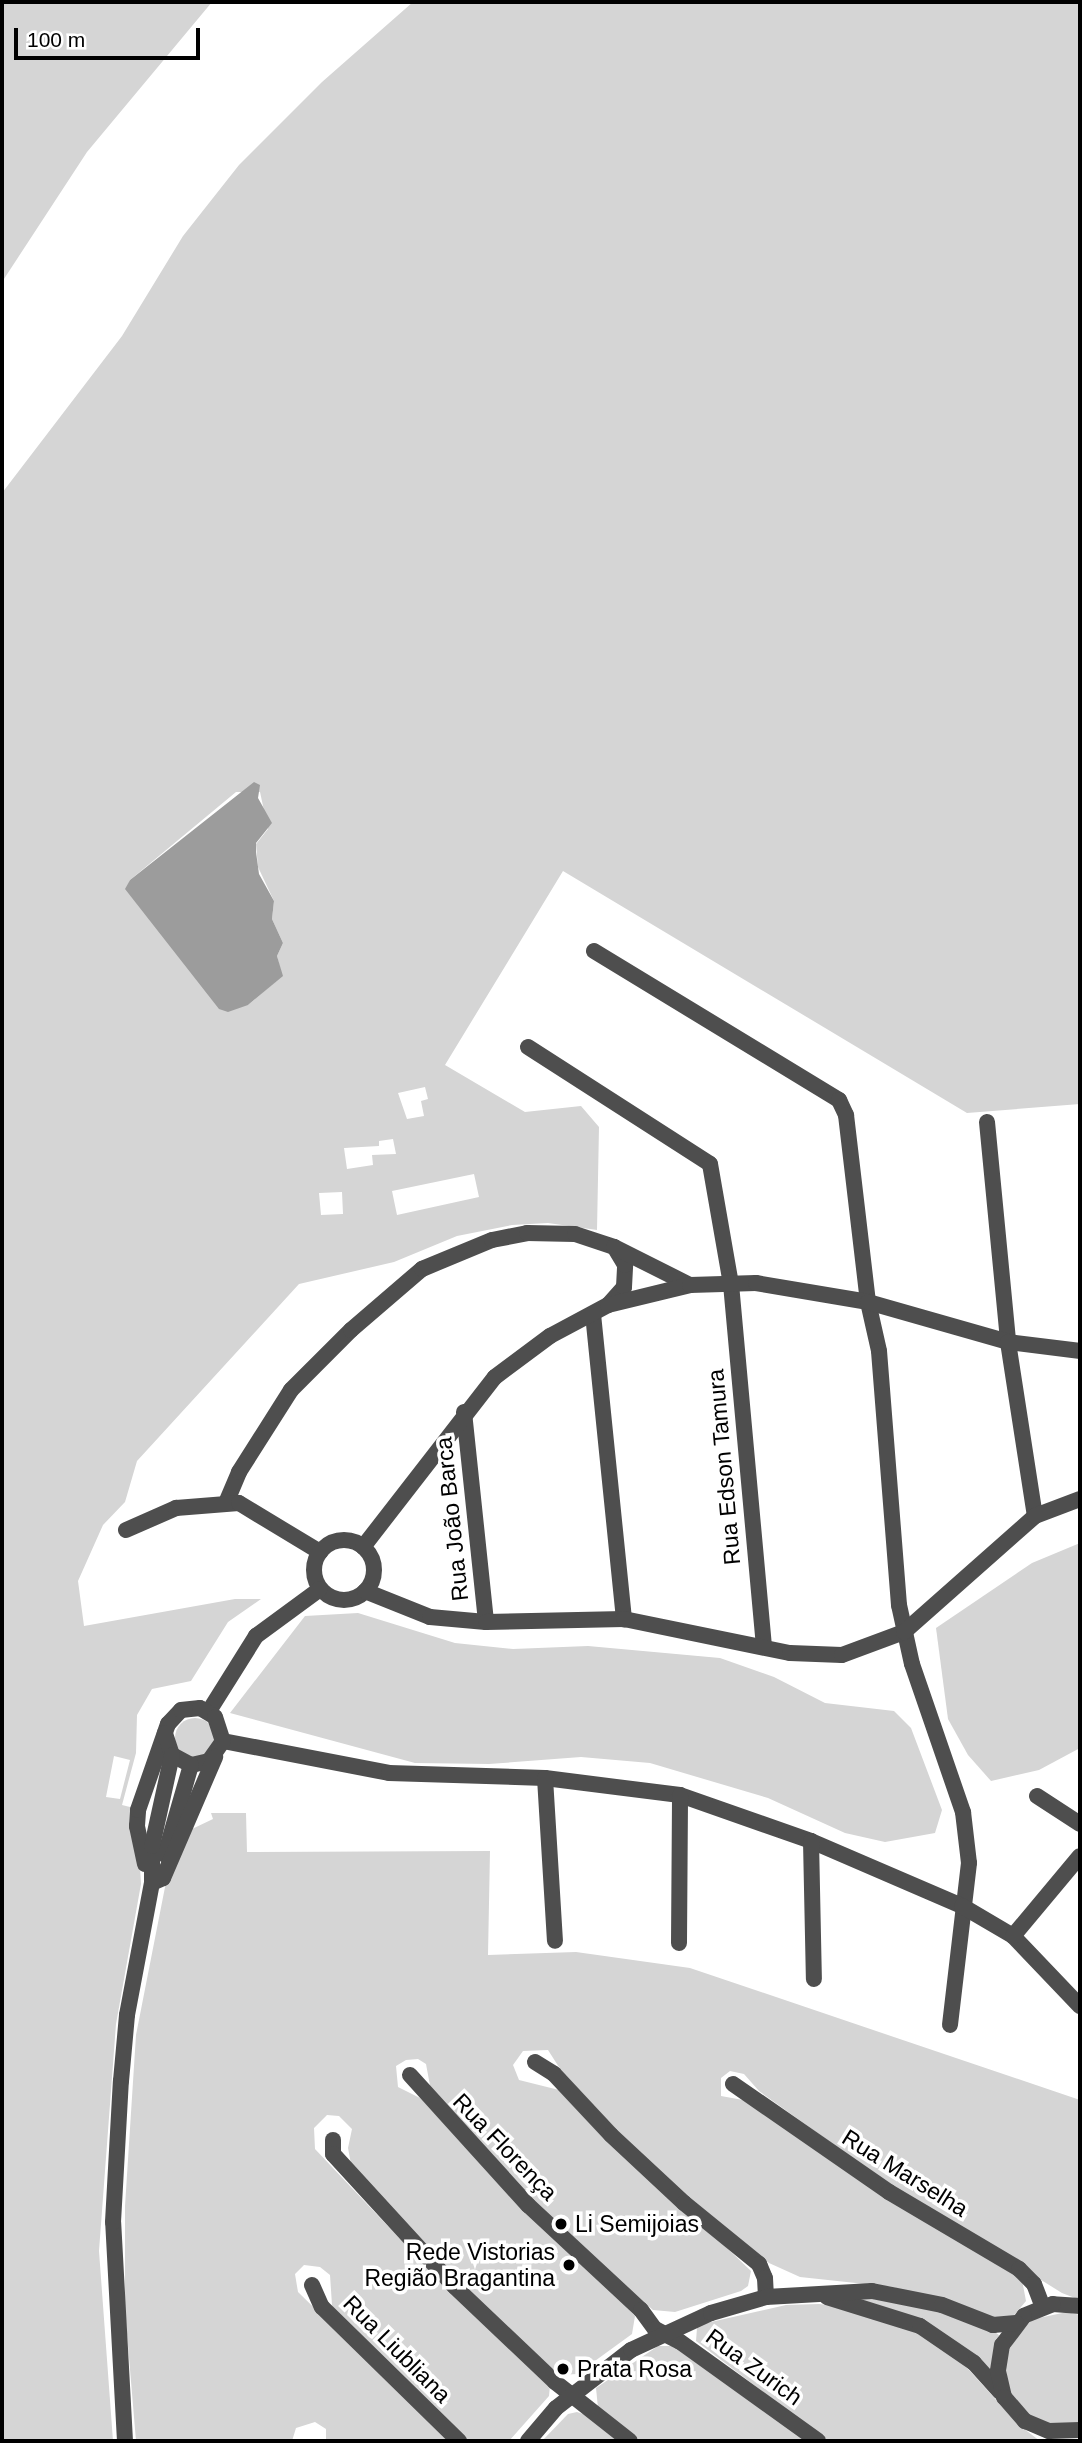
<!DOCTYPE html>
<meta charset="utf-8">
<style>
body{margin:0}
#map{position:relative;width:1082px;height:2443px;overflow:hidden;background:#fff;font-family:Helvetica,sans-serif}
div>[style]{position:absolute}
.green>*{inset:0;background:#d5d5d5}
.round{border-radius:50%}
.water>*{inset:0;background:#9c9c9c}
.minor>*{height:16px;margin:-8px;padding:0 8px;transform-origin:8px;border-radius:8px;background:#4e4e4e}
.minor>.ring{margin:-8px;padding:0;box-sizing:content-box;background:none;border:16px solid #4e4e4e;border-radius:50%}
.dots>*{width:19px;height:19px;translate:-50% -50%;box-sizing:border-box;border:4px solid #fff;border-radius:50%}
span{translate:-50% -50%;white-space:nowrap;text-align:center;line-height:1.15;-webkit-text-stroke:7px #fff;paint-order:stroke}
.street-label{font-size:23px;color:#000}
.poi-label{font-size:23px;color:#000}
.left{translate:0 -50%;text-align:left}
.right{translate:-100% -50%;text-align:right}
.frame{position:absolute;inset:0;border:4px solid #000;pointer-events:none}
.scale{position:absolute;left:14px;top:28px;width:186px;height:32px;box-sizing:border-box;border:4px solid #000;border-top:0;padding-left:9px;font-size:21px;line-height:24px;white-space:nowrap;color:#000;-webkit-text-stroke:5px #fff;paint-order:stroke}
</style>
<div id="map">
<div class="green">
<div style="clip-path:polygon(2px 2px,212px 2px,87px 152px,2px 282px)"></div>
<div style="clip-path:polygon(evenodd,413px 2px,1080px 2px,1080px 1104px,967px 1113px,563px 871px,445px 1065px,525px 1112px,581px 1106px,599px 1127px,597px 1230px,548px 1223px,512px 1225px,457px 1236px,394px 1262px,299px 1284px,137px 1461px,125px 1502px,103px 1525px,78px 1581px,84px 1626px,235px 1599px,261px 1599px,228px 1622px,191px 1681px,152px 1689px,137px 1715px,136px 1753px,122px 1805px,130px 1807px,136px 1802px,141px 1884px,116px 2024px,99px 2251px,113px 2441px,2px 2441px,2px 493px,122px 336px,183px 236px,239px 165px,322px 82px,413px 2px,236px 792px,260px 792px,268px 829px,256px 844px,258px 867px,274px 901px,272px 919px,283px 943px,277px 956px,282px 976px,248px 1005px,126px 889px,130px 880px,236px 792px,413px 2px,425px 1087px,428px 1099px,421px 1101px,424px 1116px,407px 1119px,398px 1093px,425px 1087px,413px 2px,393px 1139px,396px 1154px,372px 1155px,373px 1165px,347px 1169px,344px 1148px,379px 1146px,379px 1141px,393px 1139px,413px 2px,474px 1174px,479px 1197px,397px 1215px,392px 1191px,474px 1174px,413px 2px,342px 1192px,343px 1214px,321px 1215px,319px 1193px,342px 1192px,413px 2px,114px 1756px,130px 1760px,120px 1799px,106px 1797px,114px 1756px)"></div>
<div style="clip-path:polygon(1080px 1543px,1080px 1748px,1039px 1770px,991px 1781px,968px 1755px,948px 1719px,936px 1628px,1032px 1563px)"></div>
<div style="clip-path:polygon(358px 1613px,455px 1643px,513px 1649px,588px 1646px,720px 1658px,774px 1677px,825px 1703px,894px 1711px,911px 1728px,942px 1810px,935px 1833px,885px 1842px,845px 1833px,768px 1798px,650px 1763px,581px 1757px,489px 1764px,415px 1763px,230px 1713px,305px 1616px)"></div>
<div class="round" style="left:175px;top:1718px;width:40px;height:40px"></div>
<div style="clip-path:polygon(211px 1813px,246px 1813px,247px 1852px,490px 1851px,488px 1955px,576px 1952px,690px 1968px,1080px 2100px,1080px 2300px,1062px 2293px,903px 2194px,759px 2091px,744px 2074px,730px 2071px,721px 2078px,721px 2096px,743px 2100px,1022px 2280px,1026px 2301px,1011px 2319px,998px 2320px,893px 2287px,800px 2277px,769px 2263px,655px 2170px,564px 2075px,548px 2050px,523px 2051px,513px 2065px,519px 2080px,563px 2091px,751px 2271px,748px 2286px,741px 2291px,675px 2312px,653px 2310px,553px 2223px,431px 2091px,426px 2064px,418px 2059px,406px 2060px,396px 2066px,398px 2087px,420px 2098px,514px 2198px,626px 2306px,635px 2316px,632px 2334px,577px 2374px,559px 2375px,465px 2289px,351px 2164px,348px 2148px,352px 2129px,339px 2116px,327px 2115px,314px 2128px,315px 2149px,436px 2277px,550px 2386px,549px 2396px,509px 2441px,466px 2441px,339px 2318px,332px 2305px,330px 2275px,320px 2267px,304px 2265px,295px 2274px,298px 2292px,450px 2441px,326px 2441px,326px 2429px,315px 2422px,296px 2428px,292px 2441px,136px 2441px,125px 2310px,125px 2206px,136px 2035px,166px 1882px,192px 1829px,213px 1819px)"></div>
<div style="clip-path:polygon(851px 2297px,907px 2302px,989px 2328px,999px 2335px,990px 2370px,925px 2322px)"></div>
<div style="clip-path:polygon(819px 2304px,851px 2308px,909px 2328px,960px 2360px,1019px 2425px,1040px 2441px,828px 2441px,696px 2341px,697px 2328px,702px 2324px,786px 2305px)"></div>
<div style="clip-path:polygon(1067px 2312px,1080px 2315px,1080px 2424px,1053px 2427px,1025px 2414px,1008px 2389px,1005px 2357px,1021px 2329px,1034px 2319px)"></div>
<div style="clip-path:polygon(658px 2346px,676px 2346px,808px 2441px,640px 2441px,598px 2408px,596px 2388px)"></div>
<div style="clip-path:polygon(577px 2412px,586px 2415px,620px 2441px,542px 2441px,568px 2414px)"></div>
</div>
<div class="water">
<div style="clip-path:polygon(254px 782px,260px 785px,258px 798px,272px 823px,256px 843px,256px 852px,259px 874px,274px 901px,272px 919px,283px 943px,277px 956px,283px 976px,248px 1005px,228px 1012px,219px 1009px,125px 889px,130px 880px)"></div>
</div>
<div class="minor">
<div style="left:594px;top:951px;width:287px;rotate:31.3deg"></div>
<div style="left:839px;top:1100px;width:17px;rotate:65deg"></div>
<div style="left:846px;top:1115px;width:188px;rotate:83.3deg"></div>
<div style="left:868px;top:1302px;width:50px;rotate:77.3deg"></div>
<div style="left:879px;top:1351px;width:255px;rotate:85.5deg"></div>
<div style="left:899px;top:1605px;width:60px;rotate:77.6deg"></div>
<div style="left:912px;top:1664px;width:157px;rotate:71deg"></div>
<div style="left:963px;top:1812px;width:51px;rotate:83.3deg"></div>
<div style="left:969px;top:1863px;width:163px;rotate:96.7deg"></div>
<div style="left:528px;top:1047px;width:216px;rotate:32.7deg"></div>
<div style="left:710px;top:1164px;width:122px;rotate:80.1deg"></div>
<div style="left:731px;top:1284px;width:364px;rotate:84.8deg"></div>
<div style="left:987px;top:1122px;width:221px;rotate:84.5deg"></div>
<div style="left:1008px;top:1342px;width:176px;rotate:81.2deg"></div>
<div style="left:608px;top:1305px;width:24px;rotate:-48deg"></div>
<div style="left:624px;top:1287px;width:22px;rotate:-87deg"></div>
<div style="left:625px;top:1265px;width:21px;rotate:-121deg"></div>
<div style="left:593px;top:1314px;width:307px;rotate:84.2deg"></div>
<div style="left:464px;top:1412px;width:211px;rotate:84deg"></div>
<div style="left:226px;top:1503px;width:34px;rotate:-67deg"></div>
<div style="left:239px;top:1472px;width:97px;rotate:-57.6deg"></div>
<div style="left:291px;top:1390px;width:85px;rotate:-45deg"></div>
<div style="left:351px;top:1330px;width:94px;rotate:-40.7deg"></div>
<div style="left:422px;top:1269px;width:76px;rotate:-22.5deg"></div>
<div style="left:492px;top:1240px;width:36px;rotate:-11deg"></div>
<div style="left:527px;top:1233px;width:48px;rotate:1.2deg"></div>
<div style="left:575px;top:1234px;width:41px;rotate:18.4deg"></div>
<div style="left:614px;top:1247px;width:85px;rotate:26.6deg"></div>
<div style="left:126px;top:1530px;width:55px;rotate:-23.7deg"></div>
<div style="left:176px;top:1508px;width:63px;rotate:-4.5deg"></div>
<div style="left:239px;top:1503px;width:95px;rotate:31.2deg"></div>
<div class="ring" style="left:314px;top:1540px;width:44px;height:44px"></div>
<div style="left:363px;top:1547px;width:215px;rotate:-52.2deg"></div>
<div style="left:495px;top:1377px;width:69px;rotate:-36.7deg"></div>
<div style="left:550px;top:1336px;width:66px;rotate:-28.1deg"></div>
<div style="left:608px;top:1305px;width:84px;rotate:-13.7deg"></div>
<div style="left:690px;top:1285px;width:66px;rotate:-1.7deg"></div>
<div style="left:756px;top:1283px;width:114px;rotate:9.6deg"></div>
<div style="left:868px;top:1302px;width:146px;rotate:15.9deg"></div>
<div style="left:1008px;top:1342px;width:73px;rotate:7.1deg"></div>
<div style="left:365px;top:1591px;width:70px;rotate:21.8deg"></div>
<div style="left:430px;top:1617px;width:56px;rotate:5.1deg"></div>
<div style="left:486px;top:1622px;width:138px;rotate:-1.2deg"></div>
<div style="left:624px;top:1619px;width:169px;rotate:11.6deg"></div>
<div style="left:790px;top:1653px;width:52px;rotate:2.2deg"></div>
<div style="left:842px;top:1655px;width:66px;rotate:-20.4deg"></div>
<div style="left:904px;top:1632px;width:175px;rotate:-41.5deg"></div>
<div style="left:1035px;top:1516px;width:48px;rotate:-20.7deg"></div>
<div style="left:209px;top:1711px;width:89px;rotate:-57.9deg"></div>
<div style="left:256px;top:1636px;width:79px;rotate:-36.3deg"></div>
<div style="left:223px;top:1741px;width:169px;rotate:10.9deg"></div>
<div style="left:389px;top:1773px;width:156px;rotate:1.8deg"></div>
<div style="left:545px;top:1778px;width:136px;rotate:7.2deg"></div>
<div style="left:680px;top:1795px;width:139px;rotate:19.3deg"></div>
<div style="left:811px;top:1841px;width:164px;rotate:23.3deg"></div>
<div style="left:962px;top:1906px;width:59px;rotate:30.5deg"></div>
<div style="left:1013px;top:1936px;width:97px;rotate:46.3deg"></div>
<div style="left:545px;top:1778px;width:163px;rotate:86.5deg"></div>
<div style="left:1037px;top:1796px;width:51px;rotate:33.1deg"></div>
<div style="left:811px;top:1841px;width:138px;rotate:88.8deg"></div>
<div style="left:165px;top:1855px;width:94px;rotate:-73.9deg"></div>
<div style="left:145px;top:1864px;width:39px;rotate:-102deg"></div>
<div style="left:137px;top:1826px;width:16px;rotate:-86deg"></div>
<div style="left:138px;top:1810px;width:91px;rotate:-70.8deg"></div>
<div style="left:168px;top:1724px;width:19px;rotate:-47deg"></div>
<div style="left:181px;top:1710px;width:19px;rotate:-6deg"></div>
<div style="left:200px;top:1708px;width:17px;rotate:31deg"></div>
<div style="left:215px;top:1717px;width:25px;rotate:72deg"></div>
<div style="left:223px;top:1741px;width:24px;rotate:125deg"></div>
<div style="left:209px;top:1761px;width:18px;rotate:167deg"></div>
<div style="left:191px;top:1765px;width:21px;rotate:-152deg"></div>
<div style="left:172px;top:1755px;width:23px;rotate:-108deg"></div>
<div style="left:152px;top:1883px;width:12px;rotate:-24deg"></div>
<div style="left:163px;top:1878px;width:132px;rotate:-66.7deg"></div>
<div style="left:1013px;top:1936px;width:104px;rotate:-50.1deg"></div>
<div style="left:679px;top:1943px;width:148px;rotate:-89.6deg"></div>
<div style="left:535px;top:2062px;width:22px;rotate:32deg"></div>
<div style="left:554px;top:2074px;width:83px;rotate:46.9deg"></div>
<div style="left:611px;top:2135px;width:100px;rotate:43deg"></div>
<div style="left:684px;top:2203px;width:97px;rotate:39.1deg"></div>
<div style="left:759px;top:2264px;width:15px;rotate:67deg"></div>
<div style="left:765px;top:2278px;width:19px;rotate:87deg"></div>
<div style="left:410px;top:2075px;width:176px;rotate:47.8deg"></div>
<div style="left:528px;top:2205px;width:154px;rotate:42.9deg"></div>
<div style="left:641px;top:2310px;width:24px;rotate:54deg"></div>
<div style="left:655px;top:2329px;width:27px;rotate:27deg"></div>
<div style="left:679px;top:2341px;width:171px;rotate:35.7deg"></div>
<div style="left:733px;top:2084px;width:190px;rotate:34.7deg"></div>
<div style="left:889px;top:2192px;width:151px;rotate:30.6deg"></div>
<div style="left:1019px;top:2269px;width:21px;rotate:45deg"></div>
<div style="left:1034px;top:2284px;width:25px;rotate:69deg"></div>
<div style="left:333px;top:2140px;width:14px;rotate:90deg"></div>
<div style="left:333px;top:2154px;width:180px;rotate:47.5deg"></div>
<div style="left:455px;top:2287px;width:138px;rotate:43.5deg"></div>
<div style="left:555px;top:2382px;width:95px;rotate:38.2deg"></div>
<div style="left:312px;top:2285px;width:24px;rotate:66deg"></div>
<div style="left:322px;top:2307px;width:192px;rotate:44.4deg"></div>
<div style="left:827px;top:2297px;width:97px;rotate:17.3deg"></div>
<div style="left:920px;top:2326px;width:65px;rotate:34.4deg"></div>
<div style="left:974px;top:2363px;width:39px;rotate:48deg"></div>
<div style="left:1080px;top:2306px;width:27px;rotate:-176deg"></div>
<div style="left:1053px;top:2304px;width:31px;rotate:158deg"></div>
<div style="left:1024px;top:2316px;width:36px;rotate:127deg"></div>
<div style="left:1002px;top:2345px;width:26px;rotate:99deg"></div>
<div style="left:998px;top:2371px;width:27px;rotate:77deg"></div>
<div style="left:1004px;top:2397px;width:32px;rotate:49deg"></div>
<div style="left:1025px;top:2421px;width:26px;rotate:23deg"></div>
<div style="left:1049px;top:2431px;width:31px;rotate:-2deg"></div>
<div style="left:125px;top:2441px;width:219px;rotate:-93.1deg"></div>
<div style="left:113px;top:2222px;width:141px;rotate:-86.8deg"></div>
<div style="left:121px;top:2081px;width:66px;rotate:-84.8deg"></div>
<div style="left:127px;top:2015px;width:134px;rotate:-79.3deg"></div>
<div style="left:152px;top:1883px;width:37px;rotate:-90deg"></div>
<div style="left:152px;top:1846px;width:93px;rotate:-77.6deg"></div>
<div style="left:528px;top:2441px;width:43px;rotate:-49.7deg"></div>
<div style="left:556px;top:2408px;width:95px;rotate:-37.7deg"></div>
<div style="left:631px;top:2350px;width:88px;rotate:-24.8deg"></div>
<div style="left:711px;top:2313px;width:57px;rotate:-16.2deg"></div>
<div style="left:766px;top:2297px;width:106px;rotate:-3.2deg"></div>
<div style="left:872px;top:2291px;width:71px;rotate:11.3deg"></div>
<div style="left:942px;top:2305px;width:55px;rotate:21.4deg"></div>
<div style="left:993px;top:2325px;width:23px;rotate:-5deg"></div>
</div>
<div class="dots">
<div style="left:561px;top:2224px;background:#000"></div>
<div style="left:569px;top:2265px;background:#000"></div>
<div style="left:563px;top:2369px;background:#000"></div>
</div>
<div class="street-label">
<span style="left:724px;top:1467px;rotate:-95deg">Rua Edson Tamura</span>
<span style="left:452px;top:1519px;rotate:-96deg">Rua João Barca</span>
<span style="left:505px;top:2147px;rotate:46deg">Rua Florença</span>
<span style="left:905px;top:2173px;rotate:32deg">Rua Marselha</span>
<span style="left:397px;top:2349px;rotate:45deg">Rua Liubliana</span>
<span style="left:754px;top:2367px;rotate:36deg">Rua Zurich</span>
</div>
<div class="poi-label">
<span class="left" style="left:575px;top:2224px">Li Semijoias</span>
<span class="right" style="left:555px;top:2265px">Rede Vistorias<br>Região Bragantina</span>
<span class="left" style="left:577px;top:2369px">Prata Rosa</span>
</div>
<div class="frame"></div>
<div class="scale">100 m</div>
</div>
